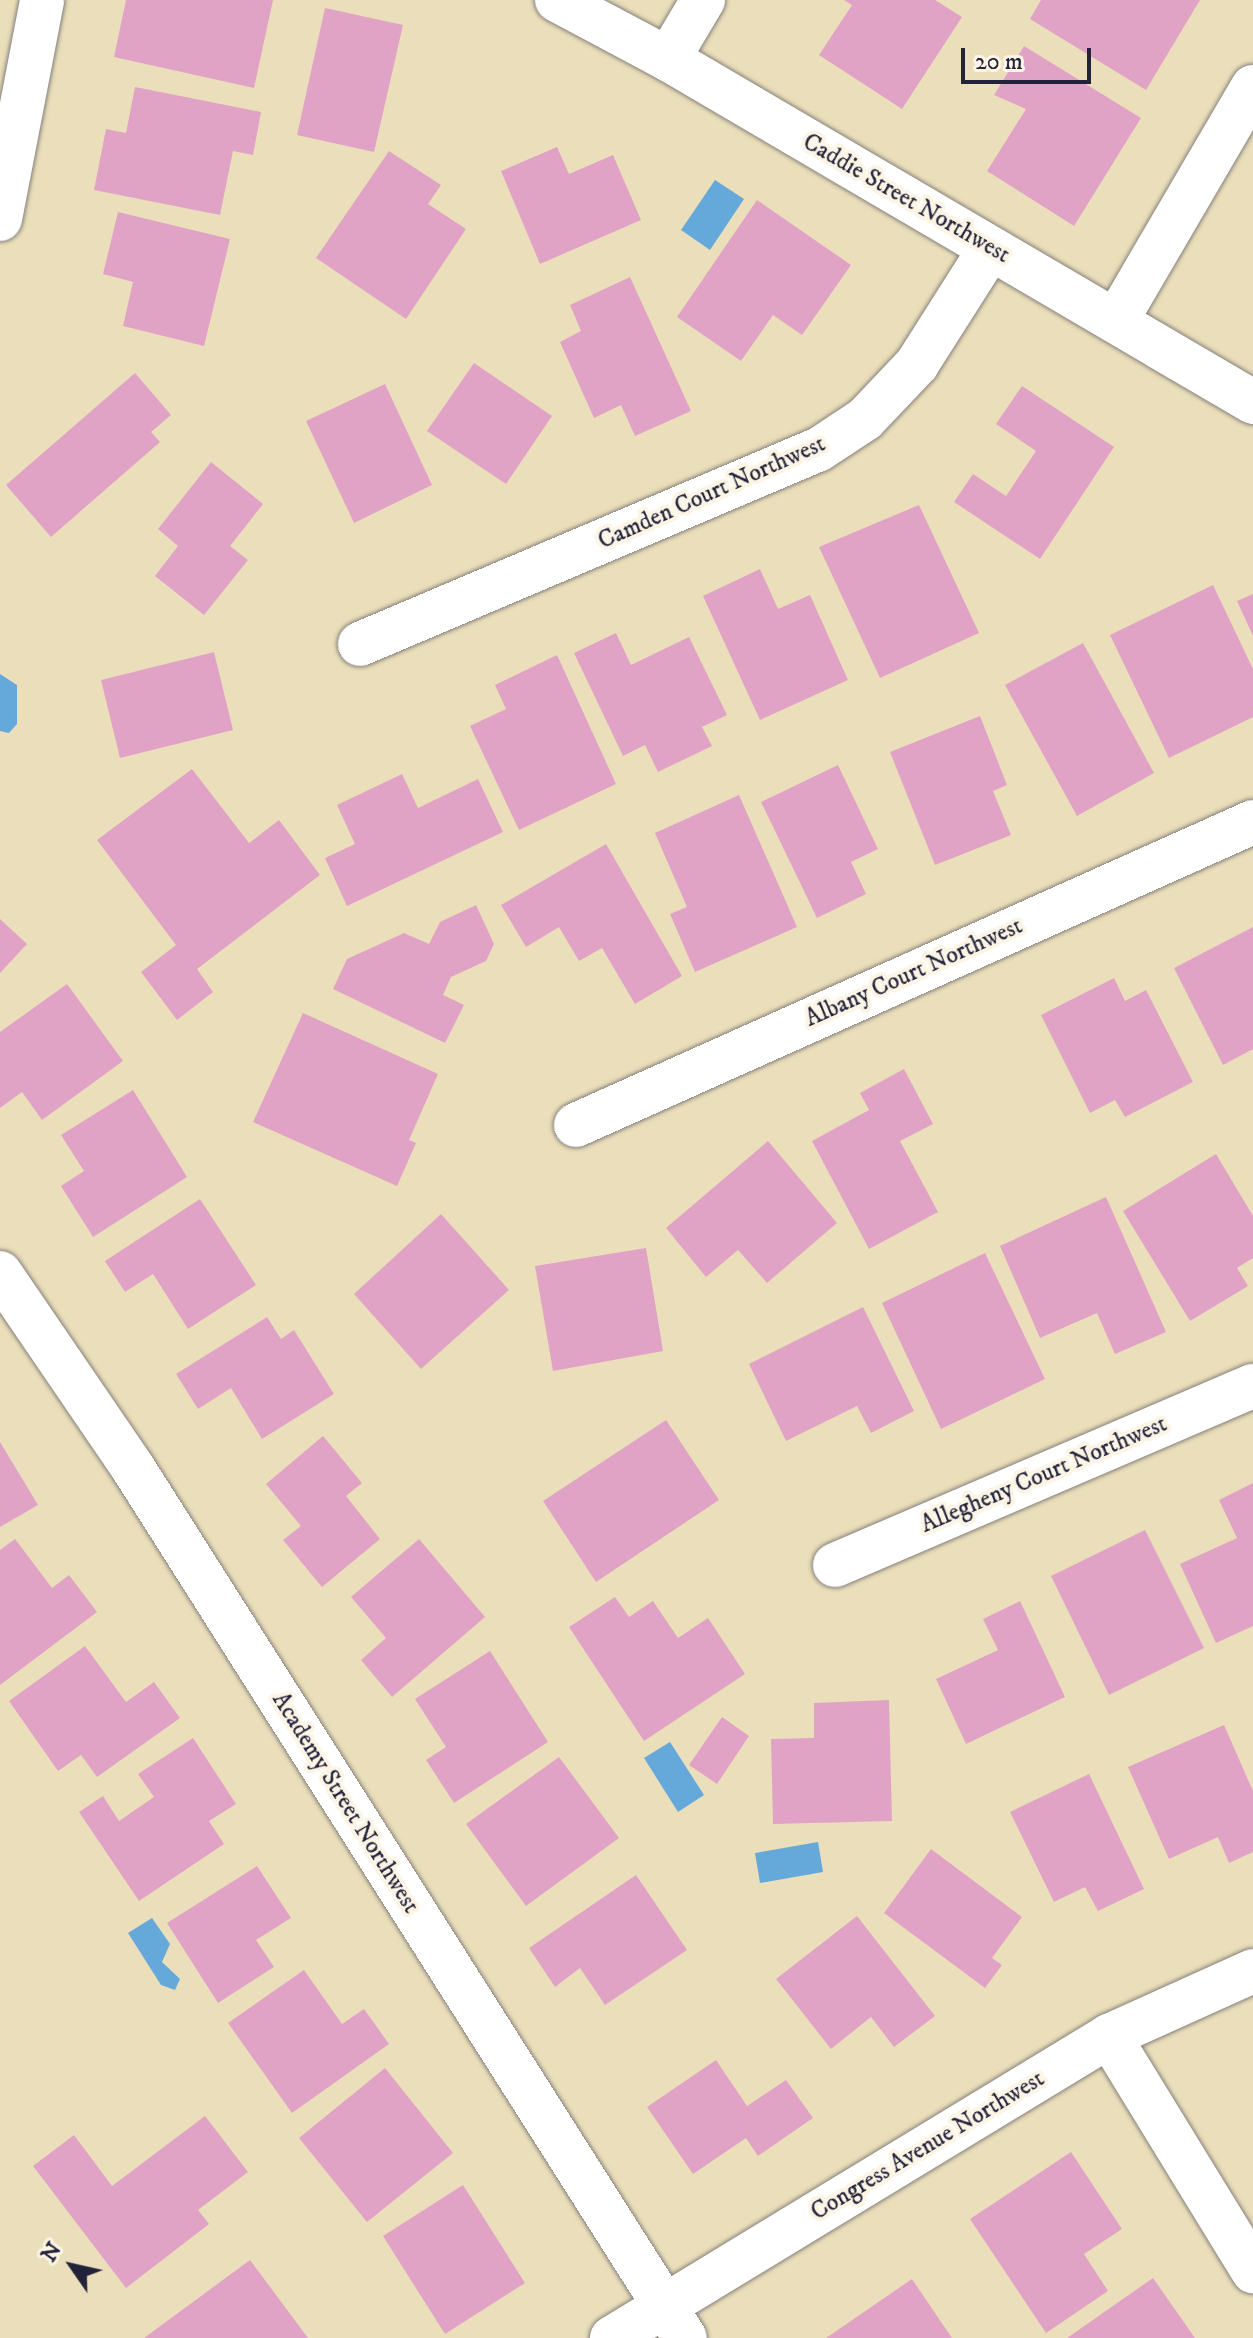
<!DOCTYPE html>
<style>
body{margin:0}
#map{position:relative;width:1253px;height:2338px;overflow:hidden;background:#ebdfbb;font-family:"IM FELL DW Pica",serif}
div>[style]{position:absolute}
.water>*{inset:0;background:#65a9db}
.building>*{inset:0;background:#e1a3c5}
.roads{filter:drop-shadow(0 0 2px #86807b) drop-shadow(0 0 2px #86807b)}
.street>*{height:44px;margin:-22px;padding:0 22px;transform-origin:22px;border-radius:22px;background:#fff}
span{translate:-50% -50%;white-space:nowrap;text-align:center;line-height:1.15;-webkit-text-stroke:8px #fcf5e5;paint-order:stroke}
.street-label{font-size:24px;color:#22223b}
.north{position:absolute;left:32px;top:2226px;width:80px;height:80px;-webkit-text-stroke:6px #fcf5e5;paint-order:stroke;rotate:304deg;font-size:22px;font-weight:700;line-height:32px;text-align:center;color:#22223b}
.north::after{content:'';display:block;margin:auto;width:28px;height:36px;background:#22223b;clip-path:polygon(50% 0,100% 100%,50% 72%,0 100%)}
.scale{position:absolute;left:961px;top:48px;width:130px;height:36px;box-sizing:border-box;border:4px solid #22223b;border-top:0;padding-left:10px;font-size:24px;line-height:28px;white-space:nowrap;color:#22223b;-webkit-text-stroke:6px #fcf5e5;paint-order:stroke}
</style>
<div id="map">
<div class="water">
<div style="clip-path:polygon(715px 180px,744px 199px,710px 250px,681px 230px)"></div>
<div style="clip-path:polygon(0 674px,17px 685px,17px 724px,9px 733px,0 731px)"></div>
<div style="clip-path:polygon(670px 1742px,704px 1795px,678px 1812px,644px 1758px)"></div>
<div style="clip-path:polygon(818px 1842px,823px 1872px,760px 1883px,755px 1853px)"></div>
<div style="clip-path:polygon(152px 1918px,170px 1944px,162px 1962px,180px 1979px,175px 1990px,161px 1985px,128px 1933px)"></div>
</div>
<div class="building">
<div style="clip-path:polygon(126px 0,273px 0,254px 88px,114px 57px)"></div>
<div style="clip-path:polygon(844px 0,935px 0,962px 17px,902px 109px,819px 55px,852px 5px)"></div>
<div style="clip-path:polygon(1041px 0,1200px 0,1146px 90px,1030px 19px)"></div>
<div style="clip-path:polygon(325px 8px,403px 25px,374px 152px,297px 135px)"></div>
<div style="clip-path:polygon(1024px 46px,1141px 118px,1074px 226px,987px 171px,1026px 109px,994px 95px)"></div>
<div style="clip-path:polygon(135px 87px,261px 112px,253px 155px,233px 151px,220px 215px,94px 190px,106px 129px,126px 133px)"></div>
<div style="clip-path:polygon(557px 147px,569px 174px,613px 155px,641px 220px,540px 264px,501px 171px)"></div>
<div style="clip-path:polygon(389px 151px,441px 185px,428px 204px,466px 229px,406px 319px,316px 258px)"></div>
<div style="clip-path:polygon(757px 200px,851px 265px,802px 335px,773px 315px,741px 361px,677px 317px)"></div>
<div style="clip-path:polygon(118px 212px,230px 239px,204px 346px,123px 326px,133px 282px,103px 274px)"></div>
<div style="clip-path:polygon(630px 277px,691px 411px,635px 436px,621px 405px,594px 418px,560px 342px,581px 331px,570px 305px)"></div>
<div style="clip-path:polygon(474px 363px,552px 416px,506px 484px,427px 431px)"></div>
<div style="clip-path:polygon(135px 373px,171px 415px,151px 432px,160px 442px,51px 537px,6px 485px)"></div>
<div style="clip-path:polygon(385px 384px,432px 485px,354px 523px,306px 421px)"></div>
<div style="clip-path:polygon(1022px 386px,1114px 447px,1040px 559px,954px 502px,973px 474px,1006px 496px,1036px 451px,996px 424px)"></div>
<div style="clip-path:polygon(211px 462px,263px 504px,230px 546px,248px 560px,204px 615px,155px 576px,178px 546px,158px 529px)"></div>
<div style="clip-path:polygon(919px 505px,979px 633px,880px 678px,819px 547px)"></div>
<div style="clip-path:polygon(760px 569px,778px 609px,810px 595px,848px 680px,760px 720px,703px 596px)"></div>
<div style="clip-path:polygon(1213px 585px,1253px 669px,1253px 717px,1169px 758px,1110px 635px)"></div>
<div style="clip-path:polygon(1253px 594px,1253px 636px,1237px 601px)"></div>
<div style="clip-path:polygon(616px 633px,631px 665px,689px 637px,727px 715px,702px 727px,712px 746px,658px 772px,645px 745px,623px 756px,574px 653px)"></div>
<div style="clip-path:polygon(1083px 643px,1154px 773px,1077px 816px,1005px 685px)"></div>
<div style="clip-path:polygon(214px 652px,233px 730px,120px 758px,101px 680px)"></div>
<div style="clip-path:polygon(557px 655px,616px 784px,519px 830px,470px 726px,506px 709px,495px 685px)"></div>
<div style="clip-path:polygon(980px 716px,1007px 785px,993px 791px,1011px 835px,935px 865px,890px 752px)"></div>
<div style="clip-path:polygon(838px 765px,878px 849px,851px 862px,866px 894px,817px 918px,761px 802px)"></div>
<div style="clip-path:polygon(192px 769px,249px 843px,279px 820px,320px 875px,197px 969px,213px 992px,177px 1020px,141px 972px,176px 945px,97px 840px)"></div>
<div style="clip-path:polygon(402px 774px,418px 808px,478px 779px,503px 832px,347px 906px,325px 858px,355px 844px,337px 805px)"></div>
<div style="clip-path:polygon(739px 795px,797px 927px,695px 972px,670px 914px,687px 907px,655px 833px)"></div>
<div style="clip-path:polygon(606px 844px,682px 976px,635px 1004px,602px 948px,579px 961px,559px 927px,526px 947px,501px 905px)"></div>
<div style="clip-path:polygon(476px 905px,494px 944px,486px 961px,451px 977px,443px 995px,464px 1005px,445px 1043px,333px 989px,347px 959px,404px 933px,429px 944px,440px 922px)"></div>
<div style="clip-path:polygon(0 919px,27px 944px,0 973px)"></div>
<div style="clip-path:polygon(1253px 927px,1253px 1049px,1223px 1065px,1174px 968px)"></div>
<div style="clip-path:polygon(1114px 978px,1125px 1001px,1146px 990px,1193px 1082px,1125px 1117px,1115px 1100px,1090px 1113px,1041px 1015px)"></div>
<div style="clip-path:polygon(67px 984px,123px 1061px,42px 1120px,22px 1092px,0 1108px,0 1032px)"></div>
<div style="clip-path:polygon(303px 1013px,438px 1074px,409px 1140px,416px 1143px,397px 1186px,253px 1122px)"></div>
<div style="clip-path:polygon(904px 1069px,933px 1124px,900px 1141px,938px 1212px,869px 1249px,812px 1141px,869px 1110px,860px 1093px)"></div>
<div style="clip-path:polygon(133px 1090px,187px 1177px,93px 1237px,61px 1186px,84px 1171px,61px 1135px)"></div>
<div style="clip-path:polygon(768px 1141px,837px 1223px,767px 1283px,738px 1250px,706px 1277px,666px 1228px)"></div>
<div style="clip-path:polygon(1216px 1154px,1253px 1216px,1253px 1258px,1237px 1268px,1248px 1286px,1190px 1321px,1123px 1211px)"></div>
<div style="clip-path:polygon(1106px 1197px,1166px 1332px,1115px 1354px,1097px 1313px,1040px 1338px,1000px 1246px)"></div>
<div style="clip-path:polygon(200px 1199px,256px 1285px,188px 1329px,153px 1274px,125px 1292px,105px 1261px)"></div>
<div style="clip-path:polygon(441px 1214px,509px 1290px,421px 1369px,354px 1294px)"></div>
<div style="clip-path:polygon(646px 1248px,663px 1351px,553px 1371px,535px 1266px)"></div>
<div style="clip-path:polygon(985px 1253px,1045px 1379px,941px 1429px,882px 1303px)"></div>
<div style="clip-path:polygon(863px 1307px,914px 1411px,871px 1433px,857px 1406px,786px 1441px,749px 1364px)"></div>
<div style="clip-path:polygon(267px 1317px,281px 1339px,294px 1330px,334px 1394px,262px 1439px,231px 1388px,198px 1409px,176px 1374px)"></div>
<div style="clip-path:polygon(666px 1420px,719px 1500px,596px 1582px,543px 1501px)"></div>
<div style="clip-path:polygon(323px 1436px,362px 1483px,346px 1496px,380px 1539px,322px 1587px,283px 1540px,301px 1526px,266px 1484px)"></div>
<div style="clip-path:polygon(0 1442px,38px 1505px,0 1527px)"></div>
<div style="clip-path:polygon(1253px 1483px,1253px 1626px,1216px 1643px,1180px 1564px,1237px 1538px,1219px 1500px)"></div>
<div style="clip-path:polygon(1145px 1530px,1204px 1648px,1109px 1695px,1051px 1576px)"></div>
<div style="clip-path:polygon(15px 1539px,52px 1588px,69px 1575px,97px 1612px,0 1685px,0 1550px)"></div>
<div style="clip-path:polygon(419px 1539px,485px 1617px,392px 1697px,361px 1660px,386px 1638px,351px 1597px)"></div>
<div style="clip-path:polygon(615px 1597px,629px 1617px,653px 1601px,678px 1638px,708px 1618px,745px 1674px,644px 1741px,569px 1627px)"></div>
<div style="clip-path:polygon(1020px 1601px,1065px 1697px,966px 1744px,936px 1679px,998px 1650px,983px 1619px)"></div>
<div style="clip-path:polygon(85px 1646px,126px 1702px,154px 1682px,180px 1718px,97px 1777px,81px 1755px,58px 1771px,9px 1701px)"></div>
<div style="clip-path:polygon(490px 1651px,548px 1742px,454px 1803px,426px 1760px,446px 1747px,415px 1699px)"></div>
<div style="clip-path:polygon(889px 1700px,892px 1821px,773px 1824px,771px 1739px,814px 1738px,814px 1703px)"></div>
<div style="clip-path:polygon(722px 1717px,749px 1736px,717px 1784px,689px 1765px)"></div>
<div style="clip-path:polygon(1224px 1725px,1253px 1791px,1253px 1852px,1229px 1863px,1218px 1837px,1169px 1859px,1128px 1767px)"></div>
<div style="clip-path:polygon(193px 1738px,236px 1804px,209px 1821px,224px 1844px,139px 1901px,79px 1812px,103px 1796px,119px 1821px,154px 1797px,138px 1774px)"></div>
<div style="clip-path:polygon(559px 1757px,619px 1838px,526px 1906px,466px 1824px)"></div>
<div style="clip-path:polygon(1089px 1774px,1144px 1889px,1098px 1911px,1085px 1887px,1054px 1902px,1010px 1812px)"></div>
<div style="clip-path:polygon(931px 1849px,1022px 1917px,992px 1958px,1002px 1965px,985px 1988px,884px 1913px)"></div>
<div style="clip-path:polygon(257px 1866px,291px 1918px,256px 1940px,274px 1967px,218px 2003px,167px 1923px)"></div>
<div style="clip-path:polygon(636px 1875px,687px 1950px,605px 2005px,580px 1968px,555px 1987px,529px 1948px)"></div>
<div style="clip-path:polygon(857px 1916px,935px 2016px,894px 2047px,871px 2017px,831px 2049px,776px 1979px)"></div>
<div style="clip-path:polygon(304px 1970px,342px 2024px,364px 2009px,389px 2044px,292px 2113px,228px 2023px)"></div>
<div style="clip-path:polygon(716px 2060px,747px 2106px,786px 2080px,813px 2118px,758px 2156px,746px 2138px,693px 2174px,647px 2107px)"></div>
<div style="clip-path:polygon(385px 2068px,453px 2153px,367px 2222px,299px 2138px)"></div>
<div style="clip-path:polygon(205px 2116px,248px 2172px,198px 2210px,209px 2224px,126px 2288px,33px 2166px,74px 2135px,112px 2186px)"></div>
<div style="clip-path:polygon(1071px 2152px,1122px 2229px,1084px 2254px,1108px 2291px,1046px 2333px,970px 2219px)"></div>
<div style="clip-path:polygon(463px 2185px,525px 2283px,445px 2334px,383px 2236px)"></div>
<div style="clip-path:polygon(250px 2260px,308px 2338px,144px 2338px)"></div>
<div style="clip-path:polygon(1153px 2278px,1195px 2338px,1067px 2338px)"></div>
<div style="clip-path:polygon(912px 2279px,952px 2338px,826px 2338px)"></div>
</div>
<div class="roads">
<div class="street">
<div style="left:557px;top:0;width:126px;rotate:28deg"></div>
<div style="left:668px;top:59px;width:678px;rotate:30.38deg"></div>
<div style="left:668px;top:59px;width:69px;rotate:-59.3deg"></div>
<div style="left:0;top:219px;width:223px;rotate:-79.1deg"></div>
<div style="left:1116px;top:321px;width:271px;rotate:-59.7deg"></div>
<div style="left:360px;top:644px;width:497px;rotate:-23deg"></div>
<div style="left:818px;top:450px;width:56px;rotate:-33.4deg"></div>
<div style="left:865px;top:419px;width:76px;rotate:-46.6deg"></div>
<div style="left:917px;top:364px;width:136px;rotate:-57.6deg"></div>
<div style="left:576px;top:1125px;width:742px;rotate:-24.11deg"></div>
<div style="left:0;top:1273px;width:236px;rotate:55.7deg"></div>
<div style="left:133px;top:1468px;width:1030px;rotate:57.61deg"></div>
<div style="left:835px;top:1565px;width:455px;rotate:-23.2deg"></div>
<div style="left:1109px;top:2036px;width:276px;rotate:58.5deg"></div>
<div style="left:612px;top:2338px;width:582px;rotate:-31.28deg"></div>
<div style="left:1109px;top:2036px;width:158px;rotate:-24.3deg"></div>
</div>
</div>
<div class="street-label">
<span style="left:906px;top:199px;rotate:30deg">Caddie Street Northwest</span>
<span style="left:712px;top:493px;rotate:-24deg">Camden Court Northwest</span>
<span style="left:914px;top:973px;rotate:-24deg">Albany Court Northwest</span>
<span style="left:1044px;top:1475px;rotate:-23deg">Allegheny Court Northwest</span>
<span style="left:345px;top:1803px;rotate:58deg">Academy Street Northwest</span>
<span style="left:928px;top:2146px;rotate:-31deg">Congress Avenue Northwest</span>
</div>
<div class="north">N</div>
<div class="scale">20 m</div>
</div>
